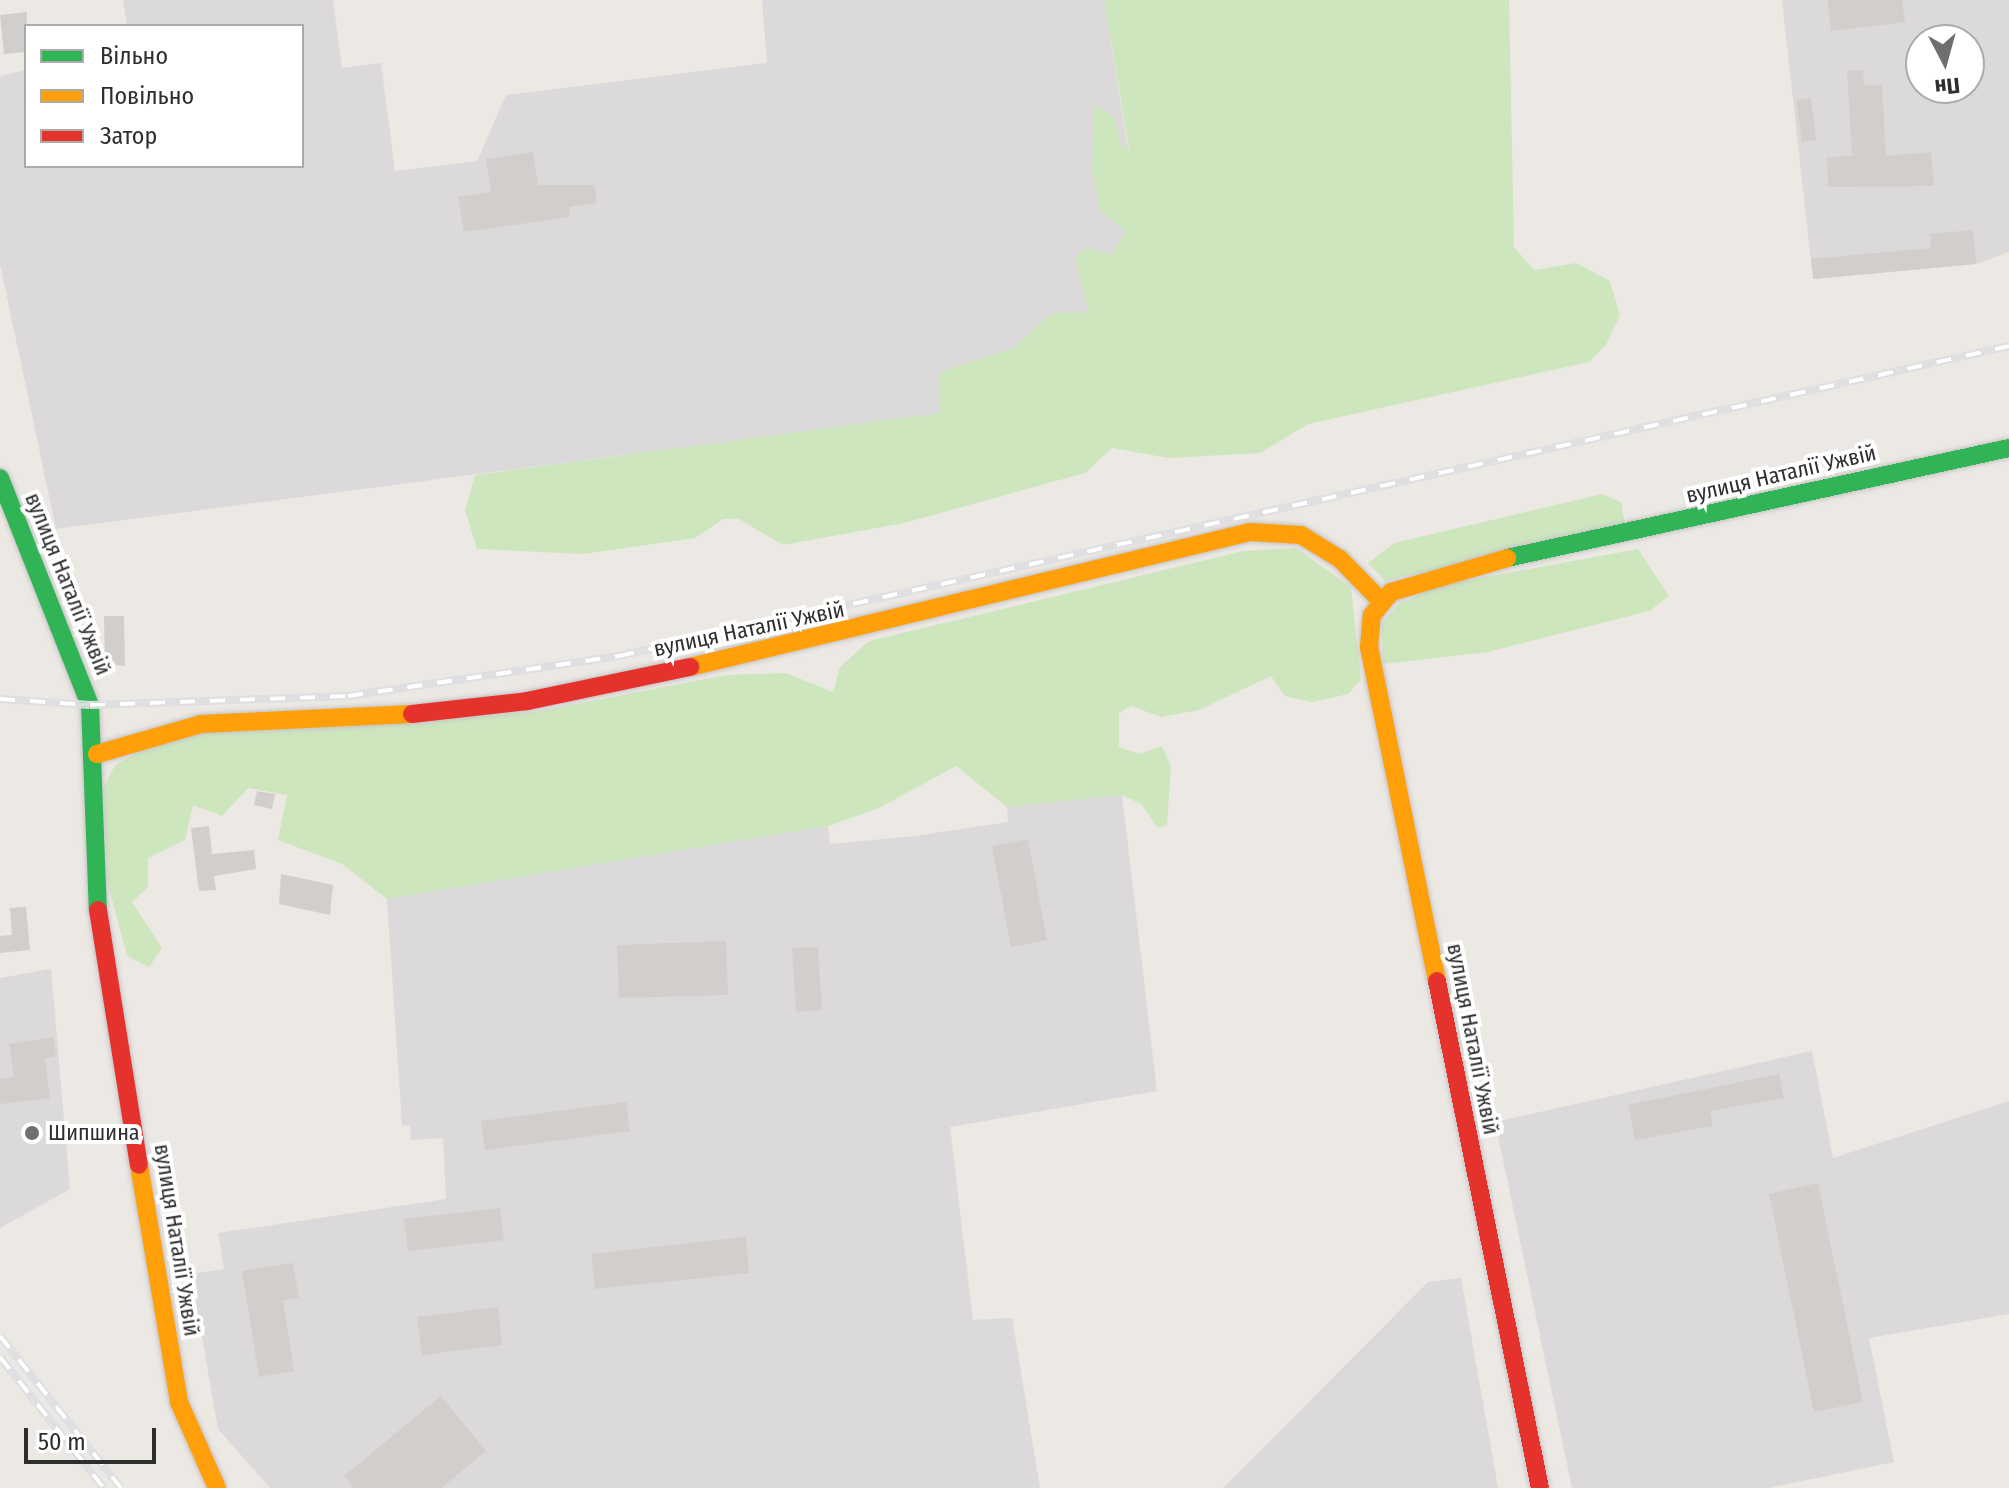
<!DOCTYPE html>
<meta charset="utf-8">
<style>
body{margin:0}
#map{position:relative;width:2009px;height:1488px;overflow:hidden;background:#ece8e4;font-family:"Fira Sans Condensed",sans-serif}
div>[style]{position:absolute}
.industrial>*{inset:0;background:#dcd9db}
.green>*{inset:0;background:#cee6be}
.building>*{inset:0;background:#d1cecb}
.roads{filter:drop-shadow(0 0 2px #c5c4c5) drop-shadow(0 0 2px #c5c4c5)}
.fast>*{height:18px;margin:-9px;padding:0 9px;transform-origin:9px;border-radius:9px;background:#30b455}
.slow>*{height:18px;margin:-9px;padding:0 9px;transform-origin:9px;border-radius:9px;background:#ff9f0a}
.jam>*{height:18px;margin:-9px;padding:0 9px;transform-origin:9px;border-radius:9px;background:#e5322d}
.rail>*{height:8px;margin-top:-4px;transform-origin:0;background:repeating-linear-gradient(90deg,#fff 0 15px,#dfdfe1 0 30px);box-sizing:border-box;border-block:2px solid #dfdfe1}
.dots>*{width:22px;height:22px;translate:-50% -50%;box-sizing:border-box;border:4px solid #fff;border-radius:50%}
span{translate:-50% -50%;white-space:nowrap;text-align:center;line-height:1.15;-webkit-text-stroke:8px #fff;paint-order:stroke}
.street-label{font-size:22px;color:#2e2e2e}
.poi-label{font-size:22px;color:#2e2e2e}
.left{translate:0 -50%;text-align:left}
.legend{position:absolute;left:24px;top:24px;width:280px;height:144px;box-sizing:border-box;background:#fff;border:2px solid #ababab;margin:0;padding:10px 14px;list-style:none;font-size:24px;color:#2e2e2e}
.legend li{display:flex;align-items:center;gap:16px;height:40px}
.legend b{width:40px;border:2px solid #ababab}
.north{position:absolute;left:1905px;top:24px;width:80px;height:80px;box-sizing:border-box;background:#fff;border:2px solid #ababab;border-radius:50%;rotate:174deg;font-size:22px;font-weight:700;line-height:32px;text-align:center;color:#2e2e2e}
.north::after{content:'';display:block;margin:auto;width:28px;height:36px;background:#706f6e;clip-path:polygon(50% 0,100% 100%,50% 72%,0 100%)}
.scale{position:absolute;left:24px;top:1428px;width:132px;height:36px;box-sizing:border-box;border:4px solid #2e2e2e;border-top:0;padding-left:10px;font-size:24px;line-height:28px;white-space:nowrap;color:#2e2e2e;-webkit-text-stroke:6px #fff;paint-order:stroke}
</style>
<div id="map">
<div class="industrial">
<div style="clip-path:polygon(123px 0,333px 0,342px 68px,381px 63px,395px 171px,477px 161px,506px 95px,767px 63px,762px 0,1104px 0,1166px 384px,56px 529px,0 264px,0 76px,26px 70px,26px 166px,302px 166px,302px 26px,127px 26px)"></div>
<div style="clip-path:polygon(evenodd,1782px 0,2009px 0,2009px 252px,1976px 264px,1813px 279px,1782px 0,1921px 40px,1969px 40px,1969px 88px,1921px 88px,1921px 40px)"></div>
<div style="clip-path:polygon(1122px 795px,1157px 1091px,950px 1127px,973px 1320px,1012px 1318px,1040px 1488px,270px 1488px,218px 1429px,191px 1274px,224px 1269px,218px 1233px,446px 1199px,443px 1138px,411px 1140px,410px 1125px,402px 1126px,387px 899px,828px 826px,830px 844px,915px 836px,1008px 822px,1007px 807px)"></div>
<div style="clip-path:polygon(51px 969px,70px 1189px,0 1228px,0 978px)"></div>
<div style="clip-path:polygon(1812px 1051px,1833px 1158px,2009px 1101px,2009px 1314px,1869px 1338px,1894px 1462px,1768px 1488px,1572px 1488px,1495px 1122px)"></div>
<div style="clip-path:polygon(1461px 1278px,1498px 1488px,1223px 1488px,1428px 1282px)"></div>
</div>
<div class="green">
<div style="clip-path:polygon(1104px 0,1509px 0,1514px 247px,1534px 270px,1576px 263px,1610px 281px,1620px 315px,1606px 345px,1589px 362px,1308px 424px,1260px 453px,1169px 458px,1112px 448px,1085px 473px,904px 523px,783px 545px,739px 519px,723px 519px,695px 538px,583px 554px,477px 549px,465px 510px,475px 475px,939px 413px,940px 372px,1013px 348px,1050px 314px,1089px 311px,1075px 258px,1086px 248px,1112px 254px,1126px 232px,1100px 210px,1092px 172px,1094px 104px,1115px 117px,1121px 146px,1129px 149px)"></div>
<div style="clip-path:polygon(1602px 494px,1621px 502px,1625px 526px,1385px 581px,1368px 563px,1394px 543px)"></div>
<div style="clip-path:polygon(1296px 548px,1351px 587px,1361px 680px,1348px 694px,1312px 702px,1285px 696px,1271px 676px,1199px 710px,1161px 717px,1131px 706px,1119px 713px,1119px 747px,1139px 754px,1162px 746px,1171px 766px,1167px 825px,1158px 828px,1141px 804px,1122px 795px,1007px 807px,956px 766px,879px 808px,828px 826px,387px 899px,342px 864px,278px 840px,287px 795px,248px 788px,222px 816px,193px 805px,185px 840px,148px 858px,148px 887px,132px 902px,162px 948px,149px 967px,127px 956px,108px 884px,103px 789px,115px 765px,150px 746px,206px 733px,534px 712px,727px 675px,786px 673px,833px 692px,840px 667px,869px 641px,1243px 551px)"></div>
<div style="clip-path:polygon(1638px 549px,1669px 596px,1649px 611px,1488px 652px,1383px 664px,1382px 623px,1399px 604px,1442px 585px)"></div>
</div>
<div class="building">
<div style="clip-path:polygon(1828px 0,1902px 0,1905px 22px,1831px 31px)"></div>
<div style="clip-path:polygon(27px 12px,26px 52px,4px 54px,0 15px)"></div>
<div style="clip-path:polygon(1863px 70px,1864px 86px,1882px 85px,1886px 156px,1931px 152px,1934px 186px,1828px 187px,1827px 157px,1852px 156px,1847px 71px)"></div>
<div style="clip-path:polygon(1811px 98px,1816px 140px,1802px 142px,1796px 100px)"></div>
<div style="clip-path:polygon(533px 152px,538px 185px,594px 185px,597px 203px,569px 207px,570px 217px,464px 232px,458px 197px,491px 192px,486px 159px)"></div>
<div style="clip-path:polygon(1973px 230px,1976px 264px,1813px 279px,1811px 259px,1931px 248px,1930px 234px)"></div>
<div style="clip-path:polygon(104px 616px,124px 616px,125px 666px,105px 664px)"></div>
<div style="clip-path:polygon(257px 791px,275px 794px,272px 809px,254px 805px)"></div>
<div style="clip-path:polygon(209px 826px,212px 854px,254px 850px,256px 869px,214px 876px,216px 890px,199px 891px,191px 828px)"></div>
<div style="clip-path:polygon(1028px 839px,1047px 940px,1011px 947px,992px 846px)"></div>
<div style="clip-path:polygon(281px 874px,333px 885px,330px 915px,279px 904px)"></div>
<div style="clip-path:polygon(26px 907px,30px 950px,0 953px,0 936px,12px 935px,10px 908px)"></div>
<div style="clip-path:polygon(726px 941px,728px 995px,619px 998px,617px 945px)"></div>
<div style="clip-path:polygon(818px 947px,822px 1010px,796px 1012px,792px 948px)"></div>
<div style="clip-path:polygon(53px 1037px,56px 1056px,45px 1058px,50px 1098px,0 1104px,0 1079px,14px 1077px,9px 1044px)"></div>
<div style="clip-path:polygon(1779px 1074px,1784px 1098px,1710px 1111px,1713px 1126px,1635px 1140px,1628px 1105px)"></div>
<div style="clip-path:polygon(626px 1102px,630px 1131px,485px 1150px,481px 1121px)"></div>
<div style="clip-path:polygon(1818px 1183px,1863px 1402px,1814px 1412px,1769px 1194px)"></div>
<div style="clip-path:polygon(500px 1208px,504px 1240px,408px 1251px,404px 1219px)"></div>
<div style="clip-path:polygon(746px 1237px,749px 1273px,595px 1289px,591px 1254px)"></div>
<div style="clip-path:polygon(293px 1263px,299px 1298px,283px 1300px,294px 1371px,259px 1377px,242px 1271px)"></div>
<div style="clip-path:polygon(498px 1307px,502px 1345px,422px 1355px,417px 1317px)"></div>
<div style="clip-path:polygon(441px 1396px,486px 1451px,441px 1488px,354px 1488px,344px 1476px)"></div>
</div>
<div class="roads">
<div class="fast">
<div style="left:0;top:478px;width:244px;rotate:68.4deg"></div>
<div style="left:90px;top:705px;width:205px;rotate:87.8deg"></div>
<div style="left:1507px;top:558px;width:514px;rotate:-12.36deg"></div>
</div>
<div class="slow">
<div style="left:690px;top:667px;width:576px;rotate:-13.55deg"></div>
<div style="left:1250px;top:532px;width:51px;rotate:3.4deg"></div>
<div style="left:1301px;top:535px;width:46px;rotate:31.6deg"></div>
<div style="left:1340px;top:559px;width:60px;rotate:45.7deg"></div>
<div style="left:97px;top:754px;width:108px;rotate:-16.1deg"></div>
<div style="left:201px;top:724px;width:211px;rotate:-2.7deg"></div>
<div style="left:1437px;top:981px;width:341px;rotate:-101.5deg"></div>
<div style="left:1369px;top:647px;width:32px;rotate:-85deg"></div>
<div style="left:1372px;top:615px;width:30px;rotate:-50deg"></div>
<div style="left:1391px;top:592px;width:121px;rotate:-16.3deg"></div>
<div style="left:139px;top:1165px;width:240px;rotate:80.4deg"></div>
<div style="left:179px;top:1402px;width:94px;rotate:66.2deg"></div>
</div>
<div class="jam">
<div style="left:412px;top:714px;width:116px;rotate:-6.4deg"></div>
<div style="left:527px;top:701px;width:167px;rotate:-11.8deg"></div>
<div style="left:98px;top:910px;width:258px;rotate:80.9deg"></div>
<div style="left:1437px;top:981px;width:517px;rotate:78.52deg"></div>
</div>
</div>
<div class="rail">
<div style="left:0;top:699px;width:90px;rotate:3.8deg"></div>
<div style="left:90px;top:705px;width:258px;rotate:-2deg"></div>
<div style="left:348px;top:696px;width:274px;rotate:-8.4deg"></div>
<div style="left:619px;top:656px;width:1424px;rotate:-12.57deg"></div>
<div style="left:0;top:1336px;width:194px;rotate:51.5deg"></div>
<div style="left:0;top:1357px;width:167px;rotate:51.6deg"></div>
</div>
<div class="dots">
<div style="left:32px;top:1133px;background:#706f6e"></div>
</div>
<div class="street-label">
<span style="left:1781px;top:474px;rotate:-13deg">вулиця Наталії Ужвій</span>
<span style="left:68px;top:584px;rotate:68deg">вулиця Наталії Ужвій</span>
<span style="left:749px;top:629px;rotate:-12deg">вулиця Наталії Ужвій</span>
<span style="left:1473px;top:1039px;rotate:79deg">вулиця Наталії Ужвій</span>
<span style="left:177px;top:1240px;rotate:81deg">вулиця Наталії Ужвій</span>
</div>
<div class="poi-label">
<span class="left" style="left:48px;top:1133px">Шипшина</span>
</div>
<ul class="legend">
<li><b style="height:10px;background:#30b455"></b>Вільно</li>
<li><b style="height:10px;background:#ff9f0a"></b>Повільно</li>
<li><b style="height:10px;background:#e5322d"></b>Затор</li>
</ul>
<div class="north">Пн</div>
<div class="scale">50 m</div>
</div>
